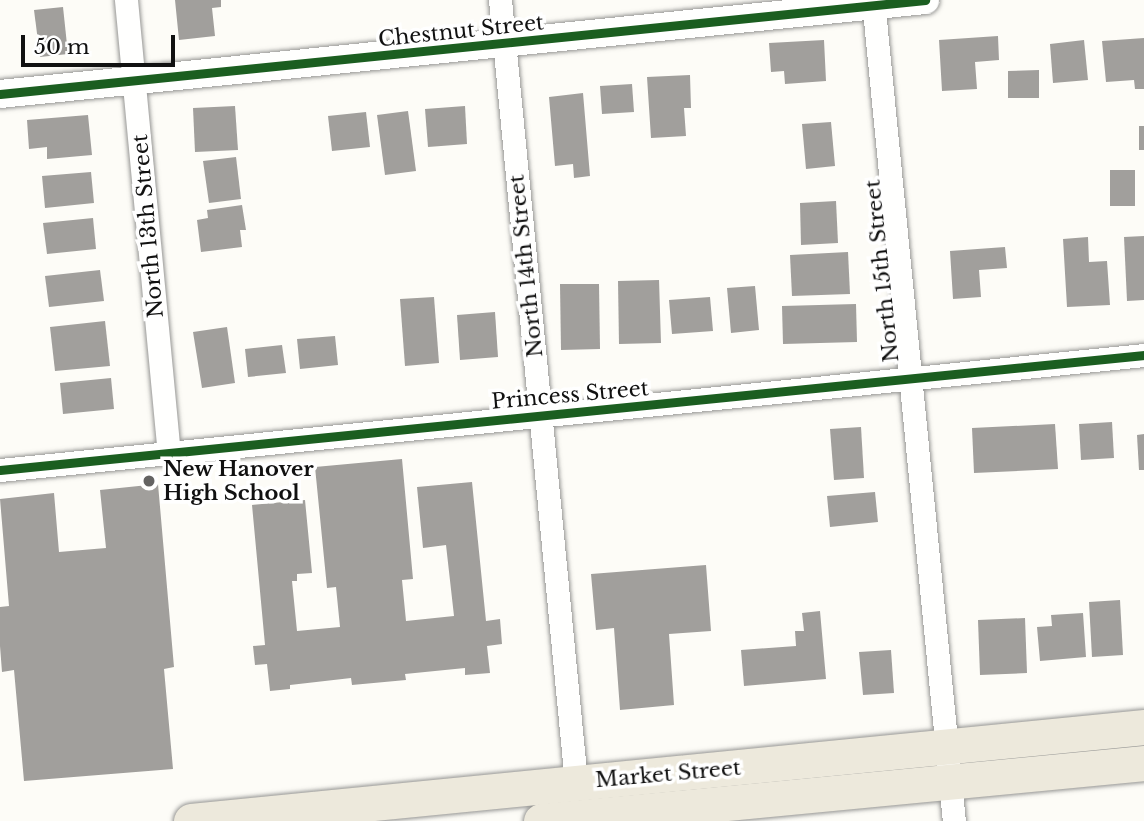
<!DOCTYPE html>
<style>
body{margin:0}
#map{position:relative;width:1144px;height:821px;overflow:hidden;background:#fdfcf7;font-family:"Libre Baskerville",serif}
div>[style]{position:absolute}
.building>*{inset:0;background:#a19f9c}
.roads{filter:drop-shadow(0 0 2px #979795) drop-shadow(0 0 2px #979795)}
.minor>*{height:23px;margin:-11.5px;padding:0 11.5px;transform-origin:11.5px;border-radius:11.5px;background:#fffffe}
.tertiary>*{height:28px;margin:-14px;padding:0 14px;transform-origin:14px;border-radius:14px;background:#fffffe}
.primary>*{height:35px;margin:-17.5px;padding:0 17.5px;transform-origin:17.5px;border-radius:17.5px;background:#ede9dc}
.cycleway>*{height:9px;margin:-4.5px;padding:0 4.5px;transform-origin:4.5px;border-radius:4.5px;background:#1b5e20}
.dots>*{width:19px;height:19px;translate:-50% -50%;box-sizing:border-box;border:4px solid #fff;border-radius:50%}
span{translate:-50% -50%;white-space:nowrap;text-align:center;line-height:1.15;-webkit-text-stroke:7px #fff;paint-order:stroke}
.street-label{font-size:21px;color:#111}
.poi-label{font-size:21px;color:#111;font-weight:700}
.left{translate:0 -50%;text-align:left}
.scale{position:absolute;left:21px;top:35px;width:154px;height:32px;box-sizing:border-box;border:4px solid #111;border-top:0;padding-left:9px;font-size:21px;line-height:24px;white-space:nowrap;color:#111;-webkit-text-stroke:5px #fff;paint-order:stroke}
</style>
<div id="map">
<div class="building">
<div style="clip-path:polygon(175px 0,221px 0,221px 7px,212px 8px,215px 36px,179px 40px)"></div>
<div style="clip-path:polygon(63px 7px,68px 54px,40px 57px,34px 10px)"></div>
<div style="clip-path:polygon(998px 36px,999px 60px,975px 62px,977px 89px,942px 91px,939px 40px)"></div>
<div style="clip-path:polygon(1144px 38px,1144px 89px,1135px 89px,1134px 80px,1106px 82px,1102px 41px)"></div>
<div style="clip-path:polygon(824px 40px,826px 81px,785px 84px,784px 71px,771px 72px,769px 43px)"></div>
<div style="clip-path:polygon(1084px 40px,1088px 80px,1053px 83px,1050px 44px)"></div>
<div style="clip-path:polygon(1039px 70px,1039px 98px,1008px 98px,1008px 71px)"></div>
<div style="clip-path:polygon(690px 75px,691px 108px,684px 108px,686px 136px,651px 138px,647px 77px)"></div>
<div style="clip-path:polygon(632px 84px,634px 112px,602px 114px,600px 86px)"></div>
<div style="clip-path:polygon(583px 93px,590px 176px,574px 178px,573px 164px,555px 166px,549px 97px)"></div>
<div style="clip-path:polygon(235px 106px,238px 150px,195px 152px,193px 108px)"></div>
<div style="clip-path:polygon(465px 106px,467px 144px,428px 147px,425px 109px)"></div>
<div style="clip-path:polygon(408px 111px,416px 171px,385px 175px,377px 115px)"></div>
<div style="clip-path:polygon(366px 112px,370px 147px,332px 151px,328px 116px)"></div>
<div style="clip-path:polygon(88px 115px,92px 155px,47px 159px,47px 147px,29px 149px,27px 120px)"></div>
<div style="clip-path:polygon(831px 122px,835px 166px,806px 169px,802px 124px)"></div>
<div style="clip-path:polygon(1139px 126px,1144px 126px,1144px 150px,1139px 150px)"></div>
<div style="clip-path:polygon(236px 157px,241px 199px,209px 203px,203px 161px)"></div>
<div style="clip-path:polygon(1110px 170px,1135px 170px,1135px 206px,1110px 206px)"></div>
<div style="clip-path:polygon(91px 172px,94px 203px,45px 208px,42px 176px)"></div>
<div style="clip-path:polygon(836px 201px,838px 243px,801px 245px,800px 203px)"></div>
<div style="clip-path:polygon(242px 205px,246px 230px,240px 230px,242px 247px,201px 252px,197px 220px,208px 218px,207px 210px)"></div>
<div style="clip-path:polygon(93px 218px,96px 249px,47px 254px,43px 223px)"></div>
<div style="clip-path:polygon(1144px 236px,1144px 300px,1127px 301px,1124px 237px)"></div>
<div style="clip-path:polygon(1088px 237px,1089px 262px,1107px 261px,1110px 305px,1067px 307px,1063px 239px)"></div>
<div style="clip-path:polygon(1005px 247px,1007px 268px,979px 270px,981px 297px,953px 299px,950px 251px)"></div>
<div style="clip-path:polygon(848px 252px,850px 294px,792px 296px,790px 255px)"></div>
<div style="clip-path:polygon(100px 270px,104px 301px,49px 307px,45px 276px)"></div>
<div style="clip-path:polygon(659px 280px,661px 343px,619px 344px,618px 281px)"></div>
<div style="clip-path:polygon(560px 284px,599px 284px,600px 349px,561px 350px)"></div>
<div style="clip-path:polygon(755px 286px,759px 330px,731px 333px,727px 288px)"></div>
<div style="clip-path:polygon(434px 297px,439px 363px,405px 366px,400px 299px)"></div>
<div style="clip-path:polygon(710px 297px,713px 331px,672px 334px,669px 300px)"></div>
<div style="clip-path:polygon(856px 304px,857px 342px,783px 344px,782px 306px)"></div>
<div style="clip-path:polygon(495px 312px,498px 357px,460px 360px,457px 315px)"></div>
<div style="clip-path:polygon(105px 321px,110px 366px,55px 371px,50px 327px)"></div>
<div style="clip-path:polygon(227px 327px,235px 383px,202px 388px,193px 332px)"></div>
<div style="clip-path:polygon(335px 336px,338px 365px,300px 369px,297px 339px)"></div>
<div style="clip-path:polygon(282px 345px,286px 373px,248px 377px,245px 349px)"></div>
<div style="clip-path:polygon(111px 378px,114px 409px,63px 414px,60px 383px)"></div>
<div style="clip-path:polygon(1112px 422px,1114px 458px,1081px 460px,1079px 424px)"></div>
<div style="clip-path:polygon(1055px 424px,1058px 469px,974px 473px,972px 428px)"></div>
<div style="clip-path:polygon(861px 427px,864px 478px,834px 480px,830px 429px)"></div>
<div style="clip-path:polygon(1144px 434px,1144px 470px,1139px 470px,1137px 435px)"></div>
<div style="clip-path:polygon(402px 459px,413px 579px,402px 580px,406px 621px,454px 616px,446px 545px,423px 548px,417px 487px,472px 482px,486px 621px,500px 619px,502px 644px,487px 646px,490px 673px,465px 675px,465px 668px,405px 674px,406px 680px,352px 685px,351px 678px,290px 685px,290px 689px,270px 691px,267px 664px,255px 665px,253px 646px,265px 645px,252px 505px,305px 500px,312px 573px,297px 574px,297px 581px,292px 581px,297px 631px,340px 627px,336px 587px,327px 588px,315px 467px)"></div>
<div style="clip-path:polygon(158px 484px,174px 667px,164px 669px,173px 769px,24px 781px,14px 670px,2px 672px,0 646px,0 607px,9px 606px,0 499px,54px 493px,59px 552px,106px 548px,100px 490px)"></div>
<div style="clip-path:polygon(875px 492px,878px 522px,830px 527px,827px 496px)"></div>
<div style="clip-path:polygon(706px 565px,711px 631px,669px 634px,674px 705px,620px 710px,614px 628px,596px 630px,591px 574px)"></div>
<div style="clip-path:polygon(1120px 600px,1123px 655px,1092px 657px,1089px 602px)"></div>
<div style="clip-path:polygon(820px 611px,826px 679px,744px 686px,741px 650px,796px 646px,795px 631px,804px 631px,802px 613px)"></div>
<div style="clip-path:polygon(1083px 613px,1086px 657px,1040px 661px,1037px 627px,1052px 626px,1051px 615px)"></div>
<div style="clip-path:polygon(1025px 618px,1027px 673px,980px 675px,978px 620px)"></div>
<div style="clip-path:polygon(891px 650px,894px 693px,863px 695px,859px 652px)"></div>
</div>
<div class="roads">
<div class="minor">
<div style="left:126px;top:0;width:455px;rotate:84.6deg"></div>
<div style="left:500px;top:0;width:786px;rotate:84.45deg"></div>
<div style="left:873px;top:0;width:825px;rotate:84.37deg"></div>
<div style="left:0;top:470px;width:1150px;rotate:-5.74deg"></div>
</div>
<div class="tertiary">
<div style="left:0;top:94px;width:930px;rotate:-5.8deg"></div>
</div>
<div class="primary">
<div style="left:191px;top:821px;width:958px;rotate:-5.63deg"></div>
<div style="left:541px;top:821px;width:606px;rotate:-5.49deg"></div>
</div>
</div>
<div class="cycleway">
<div style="left:0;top:94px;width:930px;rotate:-5.8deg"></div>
<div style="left:0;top:470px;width:1150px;rotate:-5.74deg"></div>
</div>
<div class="dots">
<div style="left:149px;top:481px;background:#646362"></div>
</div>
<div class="street-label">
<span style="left:461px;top:31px;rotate:-6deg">Chestnut Street</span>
<span style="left:148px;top:226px;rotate:-95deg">North 13th Street</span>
<span style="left:526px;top:266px;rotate:-96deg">North 14th Street</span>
<span style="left:882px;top:271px;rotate:-96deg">North 15th Street</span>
<span style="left:570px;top:395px;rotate:-5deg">Princess Street</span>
<span style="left:668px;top:774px;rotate:-5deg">Market Street</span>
</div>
<div class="poi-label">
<span class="left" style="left:163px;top:481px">New Hanover<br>High School</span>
</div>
<div class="scale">50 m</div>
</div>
